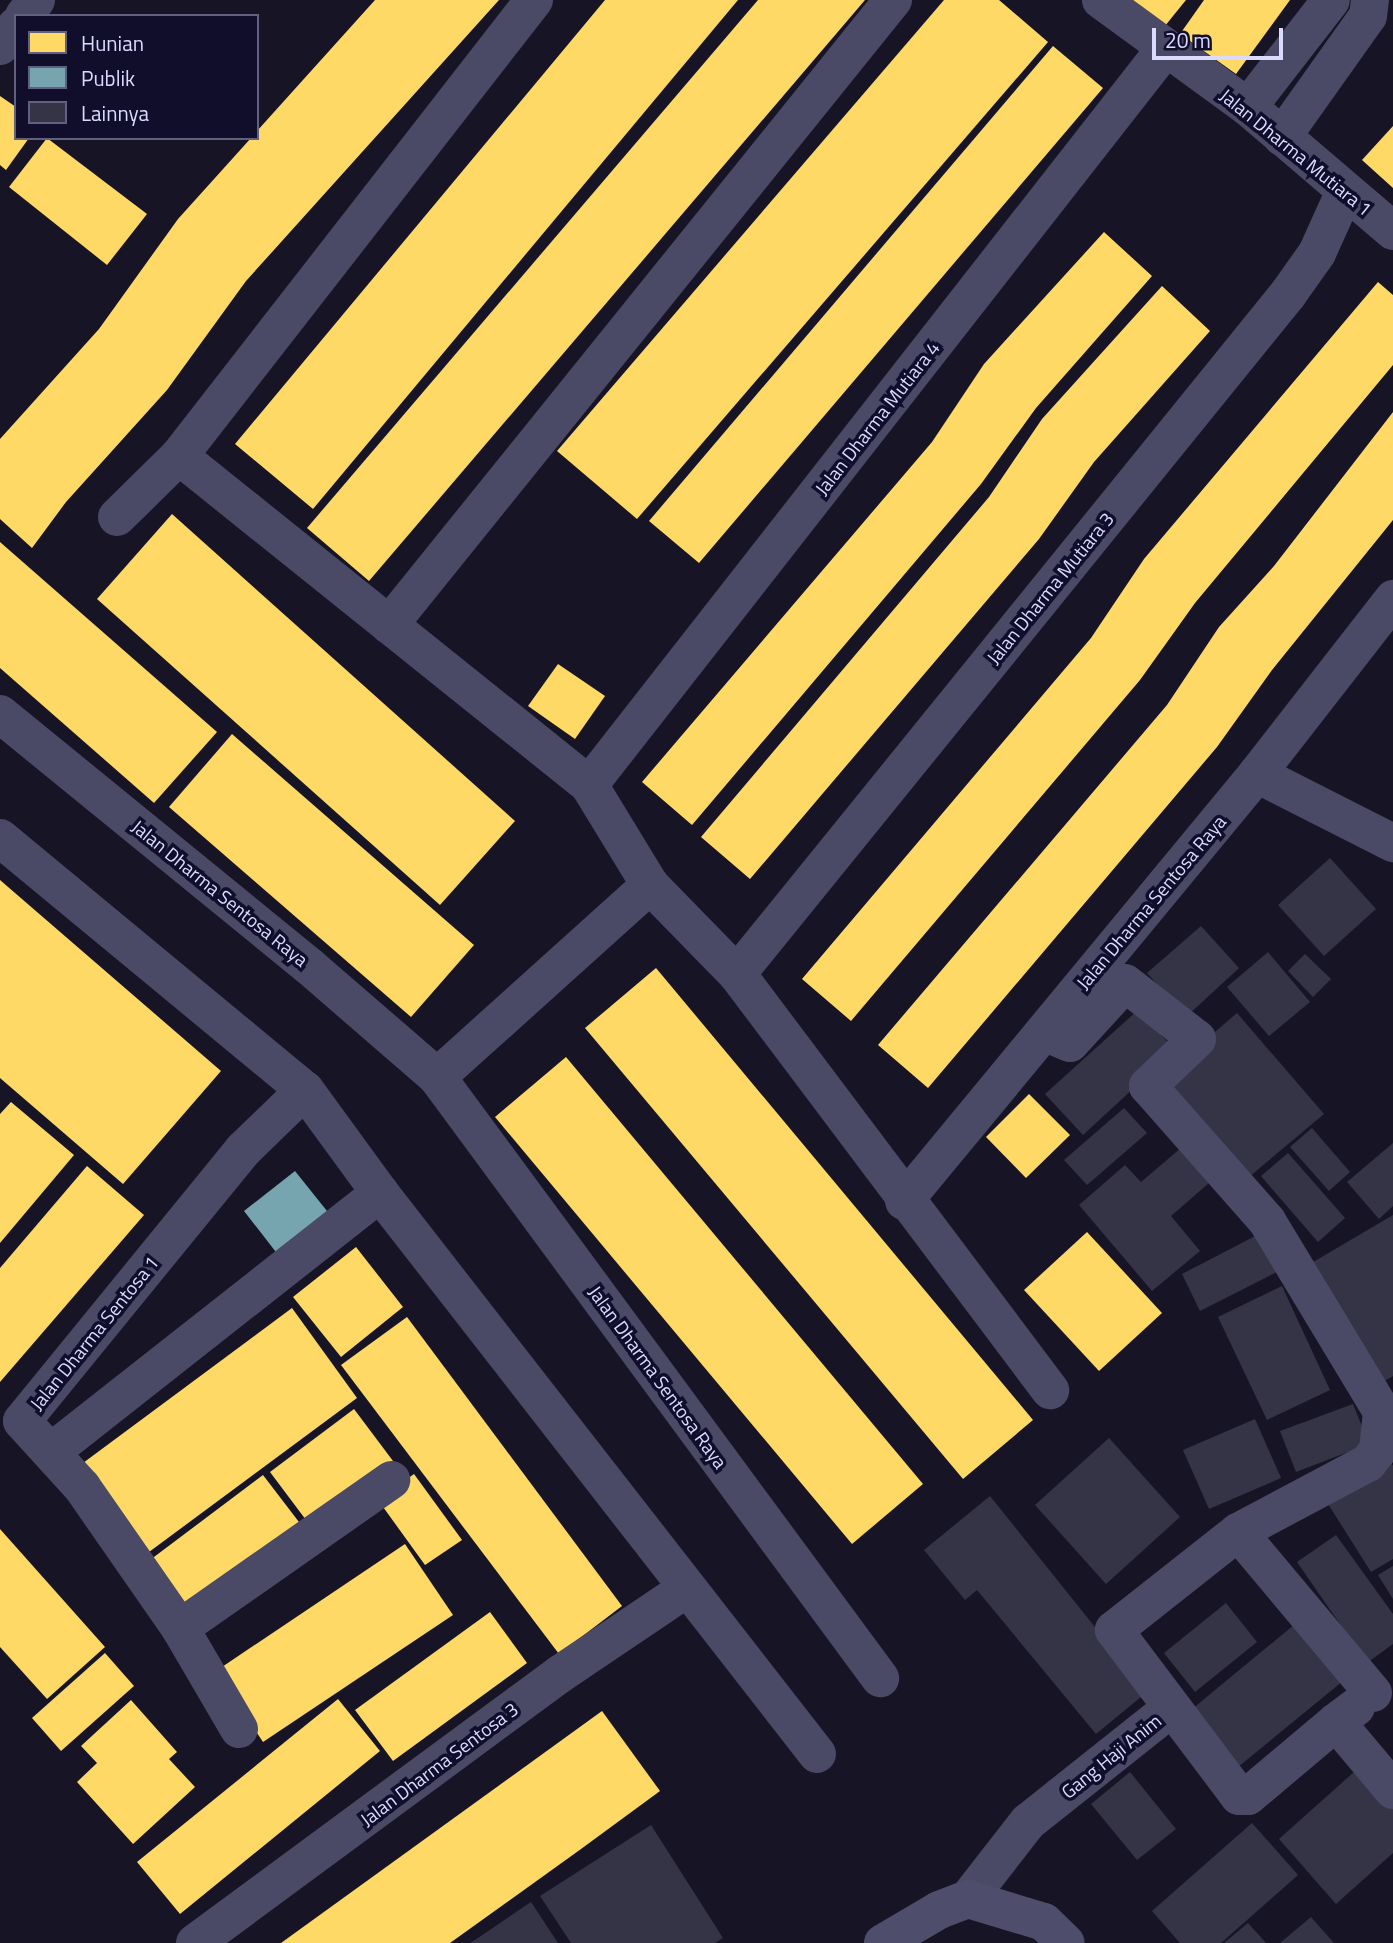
<!DOCTYPE html>
<style>
body{margin:0}
#map{position:relative;width:1393px;height:1943px;overflow:hidden;background:#171525;font-family:"Titillium Web",sans-serif}
div>[style]{position:absolute}
.homes>*{inset:0;background:#ffd966}
.public>*{inset:0;background:#76a5af}
.building>*{inset:0;background:#353446}
.street>*{height:38px;margin:-19px;padding:0 19px;transform-origin:19px;border-radius:19px;background:#4a4a66}
.secondary>*{height:38px;margin:-19px;padding:0 19px;transform-origin:19px;border-radius:19px;background:#4e4e6c}
span{translate:-50% -50%;white-space:nowrap;text-align:center;line-height:1.15;-webkit-text-stroke:7px #110e2c;paint-order:stroke}
.street-label{font-size:19px;color:#dbdaff}
.legend{position:absolute;left:14px;top:14px;width:245px;height:126px;box-sizing:border-box;background:#110e2c;border:2px solid #626080;margin:0;padding:9px 12px;list-style:none;font-size:21px;color:#dbdaff}
.legend li{display:flex;align-items:center;gap:14px;height:35px}
.legend b{width:35px;border:2px solid #626080}
.scale{position:absolute;left:1152px;top:28px;width:131px;height:32px;box-sizing:border-box;border:4px solid #dbdaff;border-top:0;padding-left:9px;font-size:21px;line-height:24px;white-space:nowrap;color:#dbdaff;-webkit-text-stroke:5px #110e2c;paint-order:stroke}
</style>
<div id="map">
<div class="homes">
<div style="clip-path:polygon(375px 0,499px 0,246px 281px,167px 390px,66px 502px,32px 548px,0 519px,0 439px,99px 329px,178px 219px,251px 138px,257px 138px,257px 131px)"></div>
<div style="clip-path:polygon(605px 0,738px 0,313px 509px,235px 444px)"></div>
<div style="clip-path:polygon(758px 0,865px 0,369px 581px,307px 528px)"></div>
<div style="clip-path:polygon(944px 0,999px 0,1048px 42px,637px 519px,557px 451px)"></div>
<div style="clip-path:polygon(1110px 0,1186px 0,1156px 37px)"></div>
<div style="clip-path:polygon(1204px 0,1290px 0,1236px 74px,1180px 34px)"></div>
<div style="clip-path:polygon(1053px 46px,1103px 88px,699px 563px,649px 521px)"></div>
<div style="clip-path:polygon(0 96px,16px 107px,16px 138px,29px 138px,6px 170px,0 165px)"></div>
<div style="clip-path:polygon(1393px 126px,1393px 188px,1362px 160px)"></div>
<div style="clip-path:polygon(47px 138px,147px 214px,107px 265px,9px 187px)"></div>
<div style="clip-path:polygon(1104px 232px,1152px 276px,1036px 408px,981px 484px,692px 825px,642px 782px,932px 442px,984px 364px)"></div>
<div style="clip-path:polygon(1378px 282px,1393px 295px,1393px 365px,1195px 603px,1140px 680px,851px 1021px,802px 979px,1091px 638px,1144px 559px)"></div>
<div style="clip-path:polygon(1162px 286px,1210px 331px,1094px 462px,1039px 539px,750px 879px,701px 837px,989px 497px,1042px 419px)"></div>
<div style="clip-path:polygon(1393px 412px,1393px 520px,1272px 670px,1217px 747px,928px 1088px,878px 1045px,1167px 705px,1219px 627px,1274px 566px)"></div>
<div style="clip-path:polygon(172px 514px,515px 821px,440px 905px,97px 599px)"></div>
<div style="clip-path:polygon(0 542px,217px 732px,154px 803px,0 668px)"></div>
<div style="clip-path:polygon(558px 664px,605px 696px,575px 739px,528px 706px)"></div>
<div style="clip-path:polygon(232px 734px,474px 945px,411px 1017px,169px 807px)"></div>
<div style="clip-path:polygon(0 880px,221px 1071px,123px 1184px,0 1078px)"></div>
<div style="clip-path:polygon(656px 968px,1033px 1420px,963px 1479px,585px 1028px)"></div>
<div style="clip-path:polygon(566px 1057px,923px 1484px,852px 1544px,495px 1117px)"></div>
<div style="clip-path:polygon(1029px 1094px,1070px 1135px,1026px 1178px,986px 1137px)"></div>
<div style="clip-path:polygon(11px 1102px,74px 1155px,0 1243px,0 1114px)"></div>
<div style="clip-path:polygon(87px 1166px,144px 1215px,0 1382px,0 1268px)"></div>
<div style="clip-path:polygon(1087px 1232px,1162px 1313px,1099px 1371px,1024px 1290px)"></div>
<div style="clip-path:polygon(356px 1247px,403px 1307px,341px 1357px,293px 1297px)"></div>
<div style="clip-path:polygon(292px 1308px,357px 1398px,149px 1552px,83px 1463px)"></div>
<div style="clip-path:polygon(407px 1317px,622px 1606px,559px 1654px,341px 1365px)"></div>
<div style="clip-path:polygon(354px 1409px,393px 1461px,309px 1524px,270px 1472px)"></div>
<div style="clip-path:polygon(414px 1474px,462px 1540px,425px 1565px,378px 1500px)"></div>
<div style="clip-path:polygon(263px 1475px,302px 1526px,185px 1614px,146px 1563px)"></div>
<div style="clip-path:polygon(0 1529px,105px 1647px,47px 1699px,0 1647px)"></div>
<div style="clip-path:polygon(405px 1544px,453px 1615px,263px 1742px,216px 1671px)"></div>
<div style="clip-path:polygon(490px 1612px,527px 1663px,393px 1761px,355px 1710px)"></div>
<div style="clip-path:polygon(105px 1653px,134px 1686px,61px 1751px,32px 1718px)"></div>
<div style="clip-path:polygon(338px 1699px,380px 1751px,180px 1914px,137px 1862px)"></div>
<div style="clip-path:polygon(131px 1700px,177px 1752px,169px 1759px,195px 1787px,133px 1844px,77px 1782px,97px 1763px,81px 1746px)"></div>
<div style="clip-path:polygon(602px 1711px,660px 1791px,581px 1849px,450px 1943px,281px 1943px)"></div>
</div>
<div class="public">
<div style="clip-path:polygon(295px 1171px,331px 1216px,279px 1256px,244px 1211px)"></div>
</div>
<div class="building">
<div style="clip-path:polygon(1330px 858px,1376px 909px,1324px 956px,1278px 905px)"></div>
<div style="clip-path:polygon(1201px 926px,1239px 968px,1186px 1017px,1147px 973px)"></div>
<div style="clip-path:polygon(1268px 952px,1310px 1002px,1269px 1036px,1227px 987px)"></div>
<div style="clip-path:polygon(1305px 954px,1331px 979px,1313px 997px,1288px 971px)"></div>
<div style="clip-path:polygon(1138px 1010px,1175px 1050px,1083px 1135px,1045px 1094px)"></div>
<div style="clip-path:polygon(1237px 1013px,1324px 1114px,1243px 1182px,1158px 1081px)"></div>
<div style="clip-path:polygon(1124px 1108px,1147px 1133px,1087px 1185px,1064px 1160px)"></div>
<div style="clip-path:polygon(1312px 1128px,1350px 1172px,1329px 1191px,1290px 1147px)"></div>
<div style="clip-path:polygon(1188px 1142px,1217px 1176px,1171px 1216px,1200px 1251px,1152px 1291px,1079px 1205px,1125px 1165px,1141px 1182px)"></div>
<div style="clip-path:polygon(1393px 1143px,1393px 1206px,1379px 1219px,1347px 1182px)"></div>
<div style="clip-path:polygon(1288px 1153px,1345px 1218px,1318px 1242px,1261px 1176px)"></div>
<div style="clip-path:polygon(1393px 1215px,1393px 1376px,1373px 1388px,1303px 1268px)"></div>
<div style="clip-path:polygon(1261px 1233px,1281px 1270px,1200px 1311px,1182px 1274px)"></div>
<div style="clip-path:polygon(1282px 1286px,1330px 1390px,1267px 1420px,1218px 1317px)"></div>
<div style="clip-path:polygon(1353px 1404px,1369px 1444px,1296px 1472px,1280px 1431px)"></div>
<div style="clip-path:polygon(1255px 1419px,1281px 1478px,1209px 1509px,1183px 1450px)"></div>
<div style="clip-path:polygon(1109px 1438px,1180px 1517px,1106px 1584px,1035px 1505px)"></div>
<div style="clip-path:polygon(1387px 1456px,1393px 1466px,1393px 1559px,1371px 1572px,1323px 1496px)"></div>
<div style="clip-path:polygon(990px 1496px,1147px 1692px,1096px 1734px,977px 1590px,965px 1600px,924px 1550px)"></div>
<div style="clip-path:polygon(1336px 1535px,1393px 1614px,1393px 1644px,1367px 1663px,1297px 1562px)"></div>
<div style="clip-path:polygon(1393px 1566px,1393px 1599px,1378px 1575px)"></div>
<div style="clip-path:polygon(1226px 1603px,1257px 1642px,1195px 1692px,1164px 1653px)"></div>
<div style="clip-path:polygon(1306px 1615px,1354px 1672px,1232px 1772px,1186px 1714px)"></div>
<div style="clip-path:polygon(1363px 1764px,1393px 1798px,1393px 1853px,1336px 1904px,1279px 1839px)"></div>
<div style="clip-path:polygon(1130px 1772px,1176px 1829px,1137px 1860px,1091px 1804px)"></div>
<div style="clip-path:polygon(1252px 1823px,1298px 1875px,1221px 1943px,1180px 1943px,1152px 1911px)"></div>
<div style="clip-path:polygon(651px 1825px,723px 1938px,715px 1943px,571px 1943px,540px 1896px)"></div>
<div style="clip-path:polygon(531px 1902px,558px 1943px,470px 1943px,478px 1938px)"></div>
<div style="clip-path:polygon(1311px 1917px,1334px 1943px,1280px 1943px)"></div>
<div style="clip-path:polygon(1248px 1923px,1266px 1943px,1224px 1943px)"></div>
</div>
<div class="street">
<div style="left:534px;top:0;width:578px;rotate:127.9deg"></div>
<div style="left:179px;top:456px;width:526px;rotate:38.74deg"></div>
<div style="left:589px;top:785px;width:117px;rotate:58.6deg"></div>
<div style="left:1101px;top:0;width:182px;rotate:36.1deg"></div>
<div style="left:1248px;top:107px;width:191px;rotate:40.5deg"></div>
<div style="left:24px;top:16px;width:20px;rotate:-53deg"></div>
<div style="left:0;top:46px;width:26px;rotate:-51deg"></div>
<div style="left:1248px;top:107px;width:135px;rotate:-52.2deg"></div>
<div style="left:1282px;top:137px;width:148px;rotate:-54.6deg"></div>
<div style="left:1368px;top:16px;width:16px;rotate:-83deg"></div>
<div style="left:117px;top:517px;width:87px;rotate:-44.5deg"></div>
<div style="left:389px;top:625px;width:803px;rotate:-51.12deg"></div>
<div style="left:0;top:714px;width:399px;rotate:39.2deg"></div>
<div style="left:309px;top:966px;width:169px;rotate:40.9deg"></div>
<div style="left:437px;top:1077px;width:747px;rotate:53.61deg"></div>
<div style="left:1257px;top:774px;width:153px;rotate:26.9deg"></div>
<div style="left:589px;top:785px;width:933px;rotate:-51.96deg"></div>
<div style="left:0;top:838px;width:396px;rotate:39.6deg"></div>
<div style="left:305px;top:1090px;width:127px;rotate:53.9deg"></div>
<div style="left:380px;top:1193px;width:711px;rotate:52.08deg"></div>
<div style="left:737px;top:974px;width:875px;rotate:-50.98deg"></div>
<div style="left:1288px;top:294px;width:50px;rotate:-54.7deg"></div>
<div style="left:1317px;top:253px;width:68px;rotate:-65.7deg"></div>
<div style="left:1044px;top:1032px;width:28px;rotate:23deg"></div>
<div style="left:1070px;top:1043px;width:81px;rotate:-47.5deg"></div>
<div style="left:1125px;top:983px;width:91px;rotate:37.9deg"></div>
<div style="left:1197px;top:1039px;width:68px;rotate:136.2deg"></div>
<div style="left:1148px;top:1086px;width:180px;rotate:48.6deg"></div>
<div style="left:1267px;top:1221px;width:223px;rotate:58.9deg"></div>
<div style="left:437px;top:1077px;width:287px;rotate:-42deg"></div>
<div style="left:650px;top:885px;width:124px;rotate:45.7deg"></div>
<div style="left:737px;top:974px;width:521px;rotate:53.04deg"></div>
<div style="left:904px;top:1201px;width:554px;rotate:-50.42deg"></div>
<div style="left:1257px;top:774px;width:222px;rotate:-52.1deg"></div>
<div style="left:51px;top:1452px;width:419px;rotate:-38.2deg"></div>
<div style="left:1238px;top:1532px;width:147px;rotate:-28deg"></div>
<div style="left:1368px;top:1463px;width:16px;rotate:-52deg"></div>
<div style="left:1378px;top:1450px;width:38px;rotate:-84deg"></div>
<div style="left:180px;top:1628px;width:258px;rotate:-35deg"></div>
<div style="left:1356px;top:1707px;width:25px;rotate:143deg"></div>
<div style="left:1336px;top:1722px;width:89px;rotate:50deg"></div>
<div style="left:1336px;top:1722px;width:115px;rotate:139.9deg"></div>
<div style="left:1248px;top:1796px;width:9px;rotate:180deg"></div>
<div style="left:1239px;top:1796px;width:208px;rotate:-127deg"></div>
<div style="left:1114px;top:1630px;width:158px;rotate:-38.3deg"></div>
<div style="left:1238px;top:1532px;width:210px;rotate:50deg"></div>
<div style="left:239px;top:1729px;width:117px;rotate:-120.3deg"></div>
<div style="left:180px;top:1628px;width:172px;rotate:-124.8deg"></div>
<div style="left:82px;top:1487px;width:89px;rotate:-132.3deg"></div>
<div style="left:22px;top:1421px;width:350px;rotate:-50.8deg"></div>
<div style="left:243px;top:1150px;width:86px;rotate:-44.1deg"></div>
<div style="left:968px;top:1899px;width:98px;rotate:-52.1deg"></div>
<div style="left:1028px;top:1822px;width:181px;rotate:-38.5deg"></div>
<div style="left:195px;top:1943px;width:453px;rotate:-36.4deg"></div>
<div style="left:560px;top:1674px;width:152px;rotate:-34deg"></div>
</div>
<div class="secondary">
<div style="left:883px;top:1943px;width:65px;rotate:-30.5deg"></div>
<div style="left:939px;top:1910px;width:31px;rotate:-21deg"></div>
<div style="left:968px;top:1899px;width:79px;rotate:16.8deg"></div>
<div style="left:1044px;top:1922px;width:30px;rotate:44deg"></div>
</div>
<div class="street-label">
<span style="left:1296px;top:152px;rotate:39deg">Jalan Dharma Mutiara 1</span>
<span style="left:877px;top:418px;rotate:-52deg">Jalan Dharma Mutiara 4</span>
<span style="left:1050px;top:588px;rotate:-51deg">Jalan Dharma Mutiara 3</span>
<span style="left:220px;top:893px;rotate:39deg">Jalan Dharma Sentosa Raya</span>
<span style="left:1151px;top:902px;rotate:-50deg">Jalan Dharma Sentosa Raya</span>
<span style="left:94px;top:1333px;rotate:-51deg">Jalan Dharma Sentosa 1</span>
<span style="left:658px;top:1377px;rotate:54deg">Jalan Dharma Sentosa Raya</span>
<span style="left:1111px;top:1756px;rotate:-39deg">Gang Haji Anim</span>
<span style="left:439px;top:1764px;rotate:-37deg">Jalan Dharma Sentosa 3</span>
</div>
<ul class="legend">
<li><b style="height:19px;background:#ffd966"></b>Hunian</li>
<li><b style="height:19px;background:#76a5af"></b>Publik</li>
<li><b style="height:19px;background:#353446"></b>Lainnya</li>
</ul>
<div class="scale">20 m</div>
</div>
